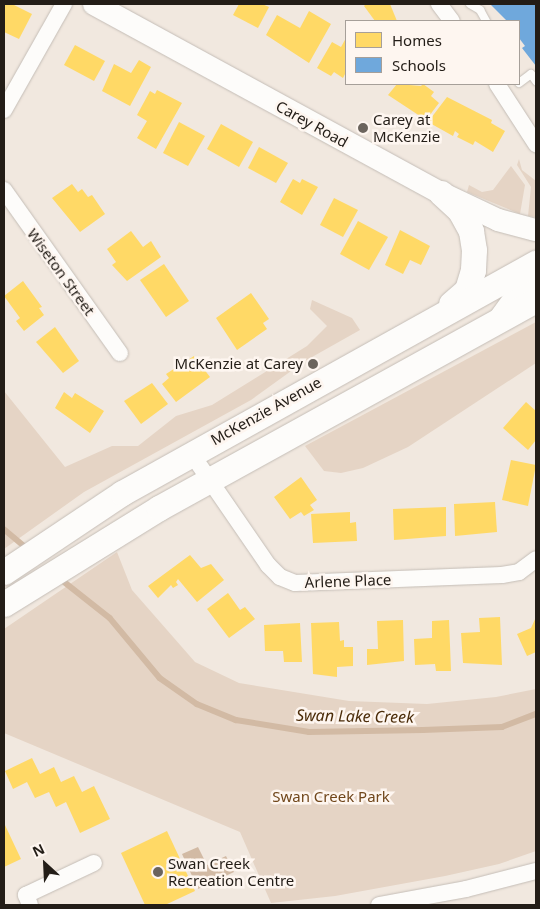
<!DOCTYPE html>
<style>
body{margin:0}
#map{position:relative;width:540px;height:909px;overflow:hidden;background:#f1e8df;font-family:"Noto Sans",sans-serif}
div>[style]{position:absolute}
.green>*{inset:0;background:#e5d4c5}
.water>*{inset:0;background:#d2baa4}
.homes>*{inset:0;background:#ffd966}
.schools>*{inset:0;background:#6fa8dc}
.stream>*{height:5.5px;margin:-2.75px;padding:0 2.75px;transform-origin:2.75px;border-radius:2.75px;background:#d2baa4}
.roads{filter:drop-shadow(0 0 1px #c4bdb6) drop-shadow(0 0 1px #c4bdb6)}
.lane>*{height:8px;margin:-4px;padding:0 4px;transform-origin:4px;border-radius:4px;background:#fdfcfa}
.street>*{height:16px;margin:-8px;padding:0 8px;transform-origin:8px;border-radius:8px;background:#fdfcfa}
.secondary>*{height:22px;margin:-11px;padding:0 11px;transform-origin:11px;border-radius:11px;background:#fdfcfa}
.primary>*{height:25px;margin:-12.5px;padding:0 12.5px;transform-origin:12.5px;border-radius:12.5px;background:#fdfcfa}
.dots>*{width:14px;height:14px;translate:-50% -50%;box-sizing:border-box;border:2px solid #fef6f0;border-radius:50%}
span{translate:-50% -50%;white-space:nowrap;text-align:center;line-height:1.15;-webkit-text-stroke:5px #fef6f0;paint-order:stroke}
.poi-label{font-size:15px;color:#231d17}
.left{translate:0 -50%;text-align:left}
.right{translate:-100% -50%;text-align:right}
.street-label{font-size:15px;color:#231d17}
.park-label{font-size:15px;color:#71471b}
.water-label{font-size:16px;color:#4b2c09;font-style:italic}
.frame{position:absolute;inset:0;border:5px solid #231d17;pointer-events:none}
.legend{position:absolute;left:345px;top:20px;width:175px;height:65px;box-sizing:border-box;background:#fef6f0;border:1px solid #a69f99;margin:0;padding:6px 9px;list-style:none;font-size:15px;color:#231d17}
.legend li{display:flex;align-items:center;gap:10px;height:25px}
.legend b{width:25px;border:1px solid #a69f99}
.north{position:absolute;left:20px;top:839px;width:50px;height:50px;-webkit-text-stroke:4px #fef6f0;paint-order:stroke;rotate:335deg;font-size:14px;font-weight:700;line-height:20px;text-align:center;color:#231d17}
.north::after{content:'';display:block;margin:auto;width:18px;height:22px;background:#231d17;clip-path:polygon(50% 0,100% 100%,50% 72%,0 100%)}
</style>
<div id="map">
<div class="green">
<div style="clip-path:polygon(519px 159px,522px 170px,536px 181px,536px 217px,528px 216px,531px 187px,517px 165px)"></div>
<div style="clip-path:polygon(511px 166px,525px 185px,520px 214px,467px 192px,469px 185px,482px 192px,493px 190px)"></div>
<div style="clip-path:polygon(312px 300px,352px 318px,360px 330px,305px 361px,251px 400px,84px 492px,4px 549px,4px 391px,65px 467px,112px 446px,138px 446px,176px 416px,212px 405px,307px 346px,327px 326px,310px 309px)"></div>
<div style="clip-path:polygon(536px 322px,536px 363px,408px 447px,363px 468px,341px 473px,324px 471px,305px 446px)"></div>
<div style="clip-path:polygon(117px 552px,132px 590px,195px 662px,239px 683px,349px 701px,427px 704px,496px 697px,536px 689px,536px 851px,499px 864px,445px 876px,335px 896px,271px 903px,240px 832px,4px 733px,4px 629px)"></div>
</div>
<div class="water">
<div style="clip-path:polygon(198px 847px,207px 865px,226px 856px,234px 872px,198px 889px,182px 854px)"></div>
</div>
<div class="homes">
<div style="clip-path:polygon(4px 4px,12px 4px,32px 14px,19px 39px,4px 32px)"></div>
<div style="clip-path:polygon(239px 4px,262px 4px,269px 7px,258px 28px,233px 15px)"></div>
<div style="clip-path:polygon(366px 4px,390px 4px,397px 21px,375px 21px,364px 6px)"></div>
<div style="clip-path:polygon(309px 11px,331px 24px,309px 63px,266px 35px,277px 15px,300px 28px)"></div>
<div style="clip-path:polygon(346px 38px,346px 72px,343px 78px,334px 72px,331px 76px,317px 68px,332px 42px,341px 47px)"></div>
<div style="clip-path:polygon(75px 45px,105px 61px,94px 81px,64px 65px)"></div>
<div style="clip-path:polygon(139px 60px,151px 67px,130px 106px,102px 91px,114px 64px,131px 73px)"></div>
<div style="clip-path:polygon(397px 84px,421px 86px,423px 84px,434px 92px,431px 96px,439px 103px,426px 120px,388px 95px)"></div>
<div style="clip-path:polygon(157px 90px,182px 103px,156px 149px,137px 138px,147px 121px,137px 115px,150px 91px,155px 94px)"></div>
<div style="clip-path:polygon(447px 97px,492px 120px,491px 123px,505px 131px,493px 152px,475px 141px,473px 145px,457px 137px,459px 134px,455px 131px,453px 136px,428px 122px)"></div>
<div style="clip-path:polygon(179px 122px,205px 136px,188px 166px,163px 153px)"></div>
<div style="clip-path:polygon(221px 124px,253px 142px,239px 167px,207px 149px)"></div>
<div style="clip-path:polygon(259px 147px,288px 163px,276px 183px,248px 168px)"></div>
<div style="clip-path:polygon(293px 179px,300px 183px,302px 179px,318px 187px,302px 215px,280px 202px)"></div>
<div style="clip-path:polygon(72px 184px,78px 192px,82px 189px,88px 197px,92px 195px,105px 214px,80px 232px,52px 198px)"></div>
<div style="clip-path:polygon(334px 198px,358px 210px,343px 237px,320px 225px)"></div>
<div style="clip-path:polygon(358px 221px,388px 237px,369px 270px,340px 254px)"></div>
<div style="clip-path:polygon(400px 230px,430px 246px,421px 265px,410px 260px,403px 274px,385px 265px)"></div>
<div style="clip-path:polygon(131px 231px,143px 247px,151px 241px,161px 257px,127px 281px,112px 265px,116px 262px,107px 249px)"></div>
<div style="clip-path:polygon(164px 264px,189px 301px,166px 317px,140px 280px)"></div>
<div style="clip-path:polygon(23px 281px,42px 307px,39px 308px,44px 315px,24px 331px,16px 321px,20px 318px,4px 296px)"></div>
<div style="clip-path:polygon(251px 293px,269px 319px,263px 323px,267px 329px,237px 350px,216px 318px)"></div>
<div style="clip-path:polygon(55px 327px,79px 361px,63px 373px,36px 342px)"></div>
<div style="clip-path:polygon(194px 356px,210px 377px,176px 402px,162px 384px,169px 378px,166px 374px)"></div>
<div style="clip-path:polygon(152px 383px,168px 404px,141px 424px,124px 401px)"></div>
<div style="clip-path:polygon(64px 392px,72px 398px,75px 393px,104px 411px,90px 433px,55px 408px)"></div>
<div style="clip-path:polygon(526px 402px,536px 411px,536px 440px,528px 450px,503px 428px)"></div>
<div style="clip-path:polygon(511px 460px,536px 465px,528px 506px,502px 500px)"></div>
<div style="clip-path:polygon(301px 477px,317px 500px,310px 505px,314px 510px,304px 516px,301px 512px,290px 519px,274px 497px)"></div>
<div style="clip-path:polygon(495px 502px,497px 532px,455px 536px,454px 504px)"></div>
<div style="clip-path:polygon(446px 507px,446px 536px,394px 540px,393px 509px)"></div>
<div style="clip-path:polygon(350px 512px,350px 523px,356px 522px,357px 541px,313px 543px,311px 514px)"></div>
<div style="clip-path:polygon(190px 555px,201px 568px,211px 564px,224px 580px,197px 602px,178px 579px,176px 582px,178px 585px,173px 588px,171px 585px,158px 598px,148px 586px)"></div>
<div style="clip-path:polygon(228px 593px,240px 610px,245px 607px,255px 619px,229px 638px,207px 609px)"></div>
<div style="clip-path:polygon(500px 617px,502px 665px,463px 663px,461px 633px,480px 632px,479px 618px)"></div>
<div style="clip-path:polygon(536px 617px,536px 652px,527px 656px,517px 634px,531px 628px)"></div>
<div style="clip-path:polygon(403px 620px,404px 661px,367px 665px,367px 649px,378px 649px,377px 621px)"></div>
<div style="clip-path:polygon(449px 620px,451px 671px,436px 671px,435px 664px,415px 665px,414px 639px,432px 638px,432px 621px)"></div>
<div style="clip-path:polygon(339px 622px,340px 641px,344px 640px,344px 647px,353px 647px,353px 666px,337px 667px,337px 677px,313px 674px,311px 623px)"></div>
<div style="clip-path:polygon(300px 623px,302px 662px,284px 662px,283px 651px,265px 651px,264px 625px)"></div>
<div style="clip-path:polygon(32px 758px,40px 774px,54px 767px,61px 782px,74px 776px,82px 792px,94px 786px,110px 819px,80px 833px,66px 802px,56px 807px,49px 792px,35px 798px,27px 782px,13px 789px,5px 771px)"></div>
<div style="clip-path:polygon(4px 823px,21px 859px,4px 867px)"></div>
<div style="clip-path:polygon(167px 831px,195px 891px,165px 905px,145px 905px,121px 853px)"></div>
</div>
<div class="schools">
<div style="clip-path:polygon(490px 4px,536px 4px,536px 66px,522px 48px,525px 46px,519px 38px,519px 21px,507px 21px)"></div>
</div>
<div class="stream">
<div style="left:4px;top:529px;width:31px;rotate:40deg"></div>
<div style="left:58px;top:577px;width:66px;rotate:38.3deg"></div>
<div style="left:110px;top:618px;width:78px;rotate:50.2deg"></div>
<div style="left:160px;top:678px;width:45px;rotate:35.1deg"></div>
<div style="left:197px;top:704px;width:42px;rotate:22.3deg"></div>
<div style="left:236px;top:720px;width:74px;rotate:9.3deg"></div>
<div style="left:309px;top:732px;width:114px;rotate:-1deg"></div>
<div style="left:423px;top:730px;width:79px;rotate:-2.2deg"></div>
<div style="left:502px;top:727px;width:36px;rotate:-21deg"></div>
</div>
<div class="roads">
<div class="lane">
<div style="left:470px;top:4px;width:12px;rotate:31deg"></div>
<div style="left:480px;top:10px;width:13px;rotate:61deg"></div>
<div style="left:519px;top:83px;width:15px;rotate:-37deg"></div>
<div style="left:531px;top:74px;width:9px;rotate:54deg"></div>
</div>
<div class="street">
<div style="left:439px;top:4px;width:21px;rotate:53deg"></div>
<div style="left:497px;top:84px;width:72px;rotate:57deg"></div>
<div style="left:4px;top:110px;width:122px;rotate:-60.5deg"></div>
<div style="left:4px;top:190px;width:200px;rotate:54.6deg"></div>
<div style="left:191px;top:453px;width:136px;rotate:55.5deg"></div>
<div style="left:268px;top:565px;width:17px;rotate:45deg"></div>
<div style="left:280px;top:577px;width:16px;rotate:22deg"></div>
<div style="left:295px;top:583px;width:207px;rotate:-2.2deg"></div>
<div style="left:502px;top:575px;width:17px;rotate:-10deg"></div>
<div style="left:519px;top:572px;width:21px;rotate:-37deg"></div>
<div style="left:30px;top:905px;width:11px;rotate:-112deg"></div>
<div style="left:26px;top:895px;width:75px;rotate:-25.2deg"></div>
<div style="left:379px;top:905px;width:88px;rotate:-10.4deg"></div>
<div style="left:466px;top:889px;width:72px;rotate:-14.4deg"></div>
</div>
<div class="secondary">
<div style="left:94px;top:4px;width:395px;rotate:28.6deg"></div>
<div style="left:441px;top:193px;width:63px;rotate:25.3deg"></div>
<div style="left:498px;top:220px;width:39px;rotate:15deg"></div>
<div style="left:498px;top:321px;width:31px;rotate:-54deg"></div>
<div style="left:516px;top:296px;width:23px;rotate:-29deg"></div>
</div>
<div class="primary">
<div style="left:441px;top:193px;width:26px;rotate:43deg"></div>
<div style="left:460px;top:211px;width:23px;rotate:61deg"></div>
<div style="left:471px;top:231px;width:19px;rotate:81deg"></div>
<div style="left:474px;top:250px;width:20px;rotate:93deg"></div>
<div style="left:473px;top:270px;width:21px;rotate:107deg"></div>
<div style="left:467px;top:290px;width:21px;rotate:139deg"></div>
<div style="left:4px;top:572px;width:142px;rotate:-33.8deg"></div>
<div style="left:122px;top:493px;width:474px;rotate:-29.1deg"></div>
<div style="left:4px;top:604px;width:182px;rotate:-31.8deg"></div>
<div style="left:159px;top:508px;width:431px;rotate:-28.9deg"></div>
</div>
</div>
<div class="dots">
<div style="left:363px;top:128px;background:#6b645d"></div>
<div style="left:313px;top:364px;background:#6b645d"></div>
<div style="left:158px;top:872px;background:#6b645d"></div>
</div>
<div class="poi-label">
<span class="left" style="left:373px;top:128px">Carey at<br>McKenzie</span>
<span class="right" style="left:303px;top:364px">McKenzie at Carey</span>
<span class="left" style="left:168px;top:872px">Swan Creek<br>Recreation Centre</span>
</div>
<div class="street-label">
<span style="left:312px;top:124px;rotate:29deg">Carey Road</span>
<span style="left:61px;top:272px;rotate:54deg">Wiseton Street</span>
<span style="left:266px;top:411px;rotate:-29deg">McKenzie Avenue</span>
<span style="left:348px;top:581px;rotate:-2deg">Arlene Place</span>
</div>
<div class="park-label">
<span style="left:331px;top:797px">Swan Creek Park</span>
</div>
<div class="water-label">
<span style="left:355px;top:716px;rotate:1deg">Swan Lake Creek</span>
</div>
<div class="frame"></div>
<ul class="legend">
<li><b style="height:14px;background:#ffd966"></b>Homes</li>
<li><b style="height:14px;background:#6fa8dc"></b>Schools</li>
</ul>
<div class="north">N</div>
</div>
